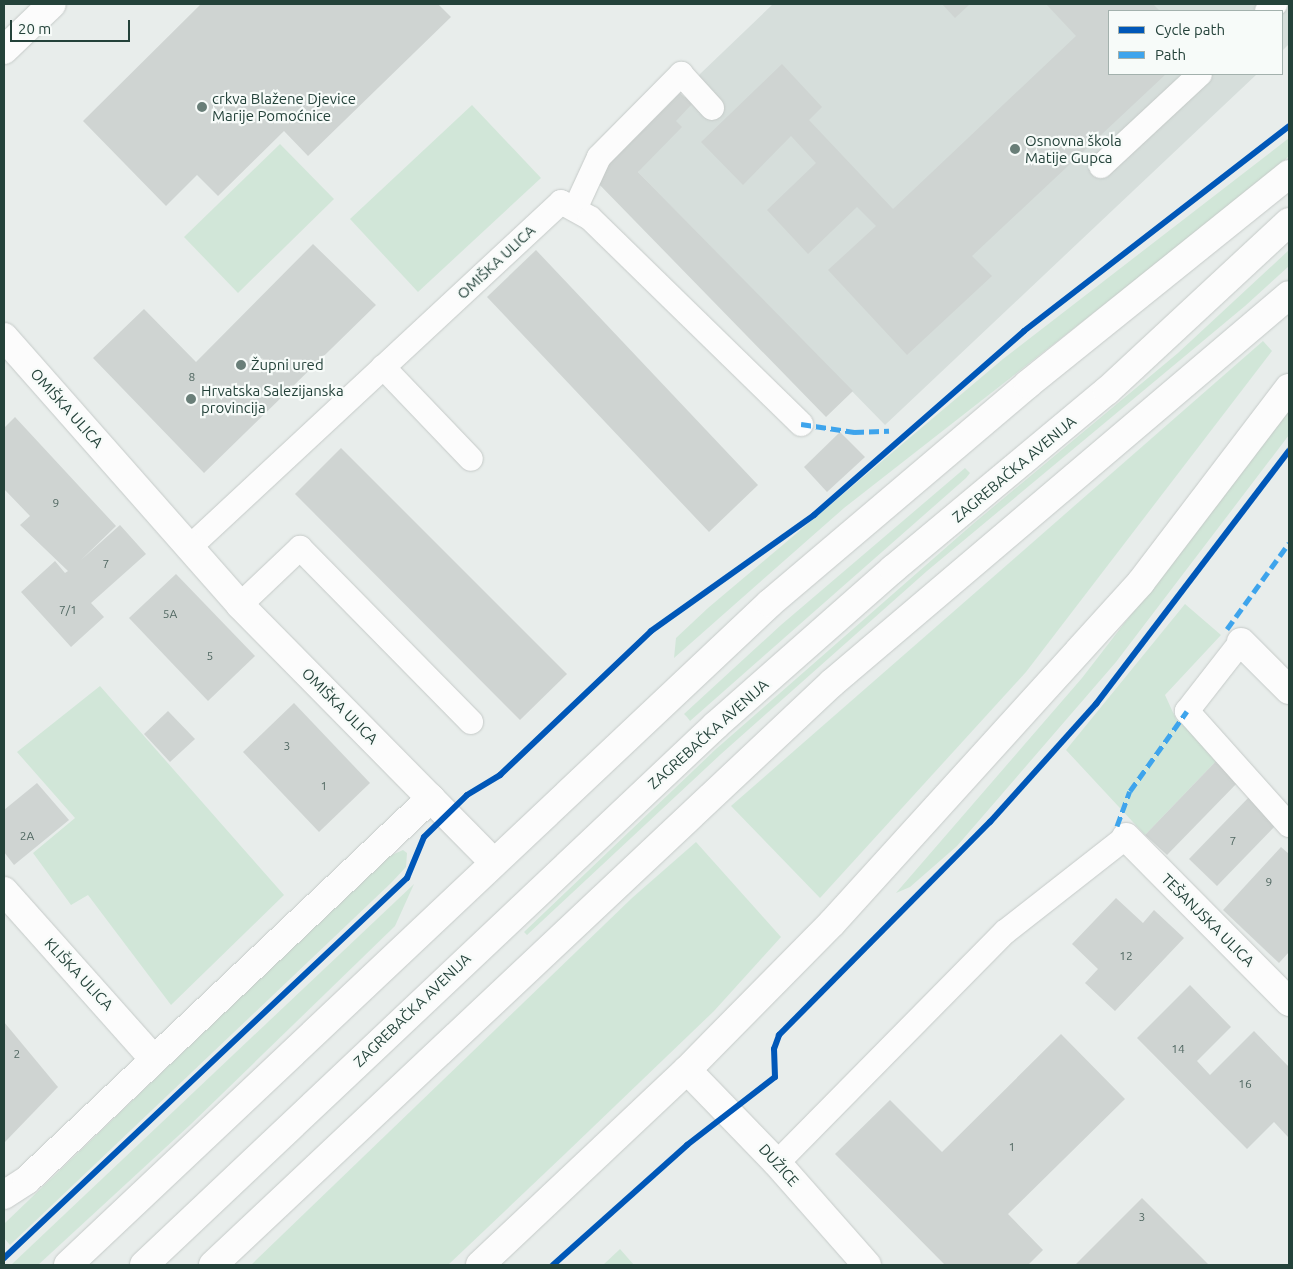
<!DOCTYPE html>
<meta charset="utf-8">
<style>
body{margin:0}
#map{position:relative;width:1293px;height:1269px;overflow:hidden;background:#e8edeb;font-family:Ubuntu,sans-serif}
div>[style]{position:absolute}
.built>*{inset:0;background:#d6dedb}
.green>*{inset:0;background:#d1e6d8}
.building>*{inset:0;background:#cfd4d2}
.roads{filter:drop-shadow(0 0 1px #c5cac8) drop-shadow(0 0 1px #c5cac8)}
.lane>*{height:24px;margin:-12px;padding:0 12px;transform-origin:12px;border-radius:12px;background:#fcfcfc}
.street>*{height:28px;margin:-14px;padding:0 14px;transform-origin:14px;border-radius:14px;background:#fcfcfc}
.secondary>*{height:28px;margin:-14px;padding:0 14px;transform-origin:14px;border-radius:14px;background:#fcfcfc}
.quiet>*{height:5px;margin-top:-2.5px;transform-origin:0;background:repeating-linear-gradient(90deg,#3ea4ec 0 10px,transparent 0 15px)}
.cycleway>*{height:6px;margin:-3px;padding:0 3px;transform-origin:3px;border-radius:3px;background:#0057b8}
.dots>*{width:14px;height:14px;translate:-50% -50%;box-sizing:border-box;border:2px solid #f7fbf9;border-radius:50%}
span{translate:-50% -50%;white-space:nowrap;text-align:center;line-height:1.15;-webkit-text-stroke:4.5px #f7fbf9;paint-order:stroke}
.number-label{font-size:12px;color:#506761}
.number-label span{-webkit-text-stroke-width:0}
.poi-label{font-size:15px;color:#24423a}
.left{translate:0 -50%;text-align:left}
.street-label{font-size:15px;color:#24423a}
.frame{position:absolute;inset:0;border:5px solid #24423a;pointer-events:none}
.legend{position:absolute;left:1108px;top:10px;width:175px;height:65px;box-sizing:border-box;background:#f7fbf9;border:1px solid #a3b1ad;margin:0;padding:6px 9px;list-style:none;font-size:15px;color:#24423a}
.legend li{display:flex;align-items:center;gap:10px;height:25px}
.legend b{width:25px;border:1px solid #a3b1ad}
.scale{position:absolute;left:10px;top:20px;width:120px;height:22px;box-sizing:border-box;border:2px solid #24423a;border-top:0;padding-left:6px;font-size:15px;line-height:18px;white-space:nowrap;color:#24423a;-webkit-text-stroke:4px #f7fbf9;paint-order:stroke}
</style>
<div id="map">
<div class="built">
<div style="clip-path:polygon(773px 4px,1289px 4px,1289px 44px,1282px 51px,1282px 11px,1109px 11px,1109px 74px,1257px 74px,885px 425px,638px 172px,700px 74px)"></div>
</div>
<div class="green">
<div style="clip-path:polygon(472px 105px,541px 178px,418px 292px,350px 219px)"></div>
<div style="clip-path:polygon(1289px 138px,1289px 156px,1262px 181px,844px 508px,674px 658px,676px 638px,708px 608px,1003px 359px)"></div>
<div style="clip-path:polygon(280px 144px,334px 199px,238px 293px,184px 237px)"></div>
<div style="clip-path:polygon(1289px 250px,1289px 266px,1245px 306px,927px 571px,721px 754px,527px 935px,524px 932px,716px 749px,974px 523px,1178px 353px)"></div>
<div style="clip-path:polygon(1263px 341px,1272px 351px,1026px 672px,820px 898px,731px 806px)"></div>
<div style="clip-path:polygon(1289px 410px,1289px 435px,1116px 662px,957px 846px,910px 887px,896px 893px,1082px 678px)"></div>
<div style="clip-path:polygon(965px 468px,970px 473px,966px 478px,690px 721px,687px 717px,684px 714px,781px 625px)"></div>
<div style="clip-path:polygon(1185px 604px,1221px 635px,1165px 695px,1176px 719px,1219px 758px,1145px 835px,1066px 750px)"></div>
<div style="clip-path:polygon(100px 686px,284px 895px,171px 1005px,88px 895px,71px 905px,33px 853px,75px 818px,17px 752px)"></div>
<div style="clip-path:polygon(696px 842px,781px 937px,714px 1011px,566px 1153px,448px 1265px,251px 1265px,632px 898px)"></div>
<div style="clip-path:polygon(403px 850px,407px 853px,406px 867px,391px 883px,10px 1245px,4px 1238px,5px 1223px,385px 858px)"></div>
<div style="clip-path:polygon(414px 884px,395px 926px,190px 1125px,38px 1265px,11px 1265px)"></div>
<div style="clip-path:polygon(620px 1249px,634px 1265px,603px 1265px)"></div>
</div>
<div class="building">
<div style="clip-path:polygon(201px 4px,438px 4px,451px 17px,308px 156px,284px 131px,218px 196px,197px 175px,166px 206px,83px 121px)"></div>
<div style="clip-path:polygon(942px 4px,970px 4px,955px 18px)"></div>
<div style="clip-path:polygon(1046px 4px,1153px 4px,1160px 11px,1109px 11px,1109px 74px,1166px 74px,972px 256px,992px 276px,907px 355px,828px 270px,876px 226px,857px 207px,808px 254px,767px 210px,816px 163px,791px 136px,743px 185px,701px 142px,782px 64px,822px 107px,809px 120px,893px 209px,1076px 36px)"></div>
<div style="clip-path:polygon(680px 93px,692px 104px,676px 121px,682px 127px,638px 172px,853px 391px,826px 417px,594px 179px)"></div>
<div style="clip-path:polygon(313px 244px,376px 305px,204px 473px,93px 358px,144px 309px,196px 362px)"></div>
<div style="clip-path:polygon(536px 250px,758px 485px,709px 532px,487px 297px)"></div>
<div style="clip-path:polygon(15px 417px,116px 526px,81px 560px,120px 525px,146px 554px,91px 603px,104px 617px,71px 647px,21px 592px,55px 561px,65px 573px,68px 571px,20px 525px,30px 516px,4px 489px,4px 428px)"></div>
<div style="clip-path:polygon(840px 432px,865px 457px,827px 492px,804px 467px)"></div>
<div style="clip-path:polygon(341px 448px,567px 674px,520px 720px,295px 494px)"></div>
<div style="clip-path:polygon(176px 574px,255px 656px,208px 701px,129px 618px)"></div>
<div style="clip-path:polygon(294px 703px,370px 783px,319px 832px,243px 752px)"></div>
<div style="clip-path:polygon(168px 711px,195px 739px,170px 762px,144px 734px)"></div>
<div style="clip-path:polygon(1219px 758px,1241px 779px,1167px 855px,1145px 835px)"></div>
<div style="clip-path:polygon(37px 783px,69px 820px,14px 865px,4px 852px,4px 810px)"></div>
<div style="clip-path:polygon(1250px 796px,1278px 823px,1217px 886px,1189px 859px)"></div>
<div style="clip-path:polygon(1281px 847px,1289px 854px,1289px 952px,1279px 963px,1223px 910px)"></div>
<div style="clip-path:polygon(1116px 898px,1143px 923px,1154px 910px,1184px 938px,1115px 1011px,1085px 983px,1098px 969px,1072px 944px)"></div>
<div style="clip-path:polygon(1190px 985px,1231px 1027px,1197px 1061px,1210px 1075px,1254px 1031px,1289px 1067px,1289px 1138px,1274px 1122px,1247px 1149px,1137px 1038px)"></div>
<div style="clip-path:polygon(4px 1022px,58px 1087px,4px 1143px)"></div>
<div style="clip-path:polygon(1061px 1034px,1125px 1099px,1008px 1214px,1043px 1250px,1028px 1265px,945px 1265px,835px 1154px,890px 1100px,942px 1152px)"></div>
<div style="clip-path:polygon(1142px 1198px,1209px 1265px,1075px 1265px)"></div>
</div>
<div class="roads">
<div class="lane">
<div style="left:1267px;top:11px;width:11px;rotate:-41deg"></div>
<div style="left:1101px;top:166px;width:135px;rotate:-42.9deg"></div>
<div style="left:575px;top:209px;width:57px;rotate:-65.2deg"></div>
<div style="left:599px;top:157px;width:117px;rotate:-45.3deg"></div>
<div style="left:681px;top:74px;width:46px;rotate:47.6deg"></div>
<div style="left:383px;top:367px;width:127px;rotate:46.3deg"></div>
<div style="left:191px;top:546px;width:505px;rotate:-42.91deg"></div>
<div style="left:561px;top:202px;width:33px;rotate:29deg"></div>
<div style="left:590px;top:218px;width:295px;rotate:44.3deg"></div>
<div style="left:240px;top:605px;width:83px;rotate:-43.5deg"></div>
<div style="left:300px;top:548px;width:244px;rotate:45.5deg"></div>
<div style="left:1241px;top:642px;width:88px;rotate:128deg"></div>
<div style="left:1187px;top:711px;width:153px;rotate:48.2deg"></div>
<div style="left:777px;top:1163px;width:325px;rotate:-45.4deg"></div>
<div style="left:1005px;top:932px;width:154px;rotate:-38.1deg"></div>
</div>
<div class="street">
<div style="left:4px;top:50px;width:66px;rotate:-43.8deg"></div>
<div style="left:1241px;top:642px;width:68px;rotate:45deg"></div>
<div style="left:1126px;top:837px;width:232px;rotate:45.3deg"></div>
<div style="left:4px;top:891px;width:224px;rotate:48.3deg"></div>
<div style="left:687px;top:1070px;width:129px;rotate:45.9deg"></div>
<div style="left:777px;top:1163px;width:136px;rotate:48.6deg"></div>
<div style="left:4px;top:1195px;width:27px;rotate:-33deg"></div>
<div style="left:27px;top:1180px;width:556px;rotate:-43.4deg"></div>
</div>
<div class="secondary">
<div style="left:4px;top:337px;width:357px;rotate:48.6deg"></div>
<div style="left:240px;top:605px;width:361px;rotate:45.4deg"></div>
<div style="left:68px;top:1265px;width:965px;rotate:-43.32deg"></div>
<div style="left:770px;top:603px;width:338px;rotate:-40.3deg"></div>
<div style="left:1028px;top:384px;width:335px;rotate:-38.8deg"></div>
<div style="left:144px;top:1265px;width:787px;rotate:-43.35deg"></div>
<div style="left:716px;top:725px;width:236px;rotate:-41.4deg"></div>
<div style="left:893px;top:569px;width:278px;rotate:-39.8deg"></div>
<div style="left:1107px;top:391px;width:248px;rotate:-42.9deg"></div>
<div style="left:213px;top:1265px;width:850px;rotate:-43.24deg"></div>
<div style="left:832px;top:683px;width:599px;rotate:-40.33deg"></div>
<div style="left:480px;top:1265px;width:284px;rotate:-43.3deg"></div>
<div style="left:687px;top:1070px;width:206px;rotate:-45.4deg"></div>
<div style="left:832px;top:923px;width:460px;rotate:-47.8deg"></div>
<div style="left:1141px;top:582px;width:244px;rotate:-52.7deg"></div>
</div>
</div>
<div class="quiet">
<div style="left:801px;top:424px;width:54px;rotate:8.6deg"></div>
<div style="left:854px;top:432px;width:35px;rotate:-2deg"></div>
<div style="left:1227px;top:629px;width:106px;rotate:-54.2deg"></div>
<div style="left:1117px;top:826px;width:37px;rotate:-70deg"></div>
<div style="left:1130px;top:791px;width:98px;rotate:-54.5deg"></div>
</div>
<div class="cycleway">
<div style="left:4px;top:1258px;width:554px;rotate:-43.32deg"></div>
<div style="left:407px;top:878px;width:44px;rotate:-67.5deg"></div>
<div style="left:424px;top:837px;width:60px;rotate:-44.3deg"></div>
<div style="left:467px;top:795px;width:39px;rotate:-31deg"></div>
<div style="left:500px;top:775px;width:209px;rotate:-43.6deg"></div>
<div style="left:651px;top:631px;width:200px;rotate:-35.4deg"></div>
<div style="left:814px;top:515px;width:279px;rotate:-41.2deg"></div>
<div style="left:1024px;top:331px;width:335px;rotate:-37.7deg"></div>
<div style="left:553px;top:1265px;width:180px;rotate:-41.8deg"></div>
<div style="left:687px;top:1145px;width:111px;rotate:-37.7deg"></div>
<div style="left:775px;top:1077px;width:28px;rotate:-92deg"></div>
<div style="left:774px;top:1049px;width:15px;rotate:-70deg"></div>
<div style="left:779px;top:1035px;width:300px;rotate:-45.3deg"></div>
<div style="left:990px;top:822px;width:159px;rotate:-48.1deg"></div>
<div style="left:1096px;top:704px;width:318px;rotate:-52.7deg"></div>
</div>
<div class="dots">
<div style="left:202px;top:107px;background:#697e78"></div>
<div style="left:1015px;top:149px;background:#697e78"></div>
<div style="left:241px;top:365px;background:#697e78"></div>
<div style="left:191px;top:399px;background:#697e78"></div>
</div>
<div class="number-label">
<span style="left:192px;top:377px">8</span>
<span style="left:56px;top:503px">9</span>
<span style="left:106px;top:564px">7</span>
<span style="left:68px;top:610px">7/1</span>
<span style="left:170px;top:614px">5A</span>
<span style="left:210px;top:656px">5</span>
<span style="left:287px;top:746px">3</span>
<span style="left:324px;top:786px">1</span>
<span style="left:27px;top:836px">2A</span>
<span style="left:1233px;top:841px">7</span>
<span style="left:1269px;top:882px">9</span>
<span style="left:1126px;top:956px">12</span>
<span style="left:1178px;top:1049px">14</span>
<span style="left:17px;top:1054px">2</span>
<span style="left:1245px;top:1084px">16</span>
<span style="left:1012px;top:1147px">1</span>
<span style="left:1142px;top:1217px">3</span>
</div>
<div class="poi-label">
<span class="left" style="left:212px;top:107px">crkva Blažene Djevice<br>Marije Pomoćnice</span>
<span class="left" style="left:1025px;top:149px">Osnovna škola<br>Matije Gupca</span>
<span class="left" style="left:251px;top:365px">Župni ured</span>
<span class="left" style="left:201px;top:399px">Hrvatska Salezijanska<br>provincija</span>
</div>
<div class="street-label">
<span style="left:496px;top:262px;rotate:-43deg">OMIŠKA ULICA</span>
<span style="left:67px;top:408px;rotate:48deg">OMIŠKA ULICA</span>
<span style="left:1014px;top:469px;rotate:-40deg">ZAGREBAČKA AVENIJA</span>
<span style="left:340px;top:706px;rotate:45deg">OMIŠKA ULICA</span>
<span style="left:708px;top:734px;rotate:-42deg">ZAGREBAČKA AVENIJA</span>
<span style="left:1208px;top:920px;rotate:45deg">TEŠANJSKA ULICA</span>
<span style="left:79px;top:974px;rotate:47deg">KLIŠKA ULICA</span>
<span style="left:412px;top:1010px;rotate:-44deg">ZAGREBAČKA AVENIJA</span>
<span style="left:779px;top:1165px;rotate:48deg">DUŽICE</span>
</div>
<div class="frame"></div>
<ul class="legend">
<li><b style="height:6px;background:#0057b8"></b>Cycle path</li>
<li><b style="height:6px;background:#3ea4ec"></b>Path</li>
</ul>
<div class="scale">20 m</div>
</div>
